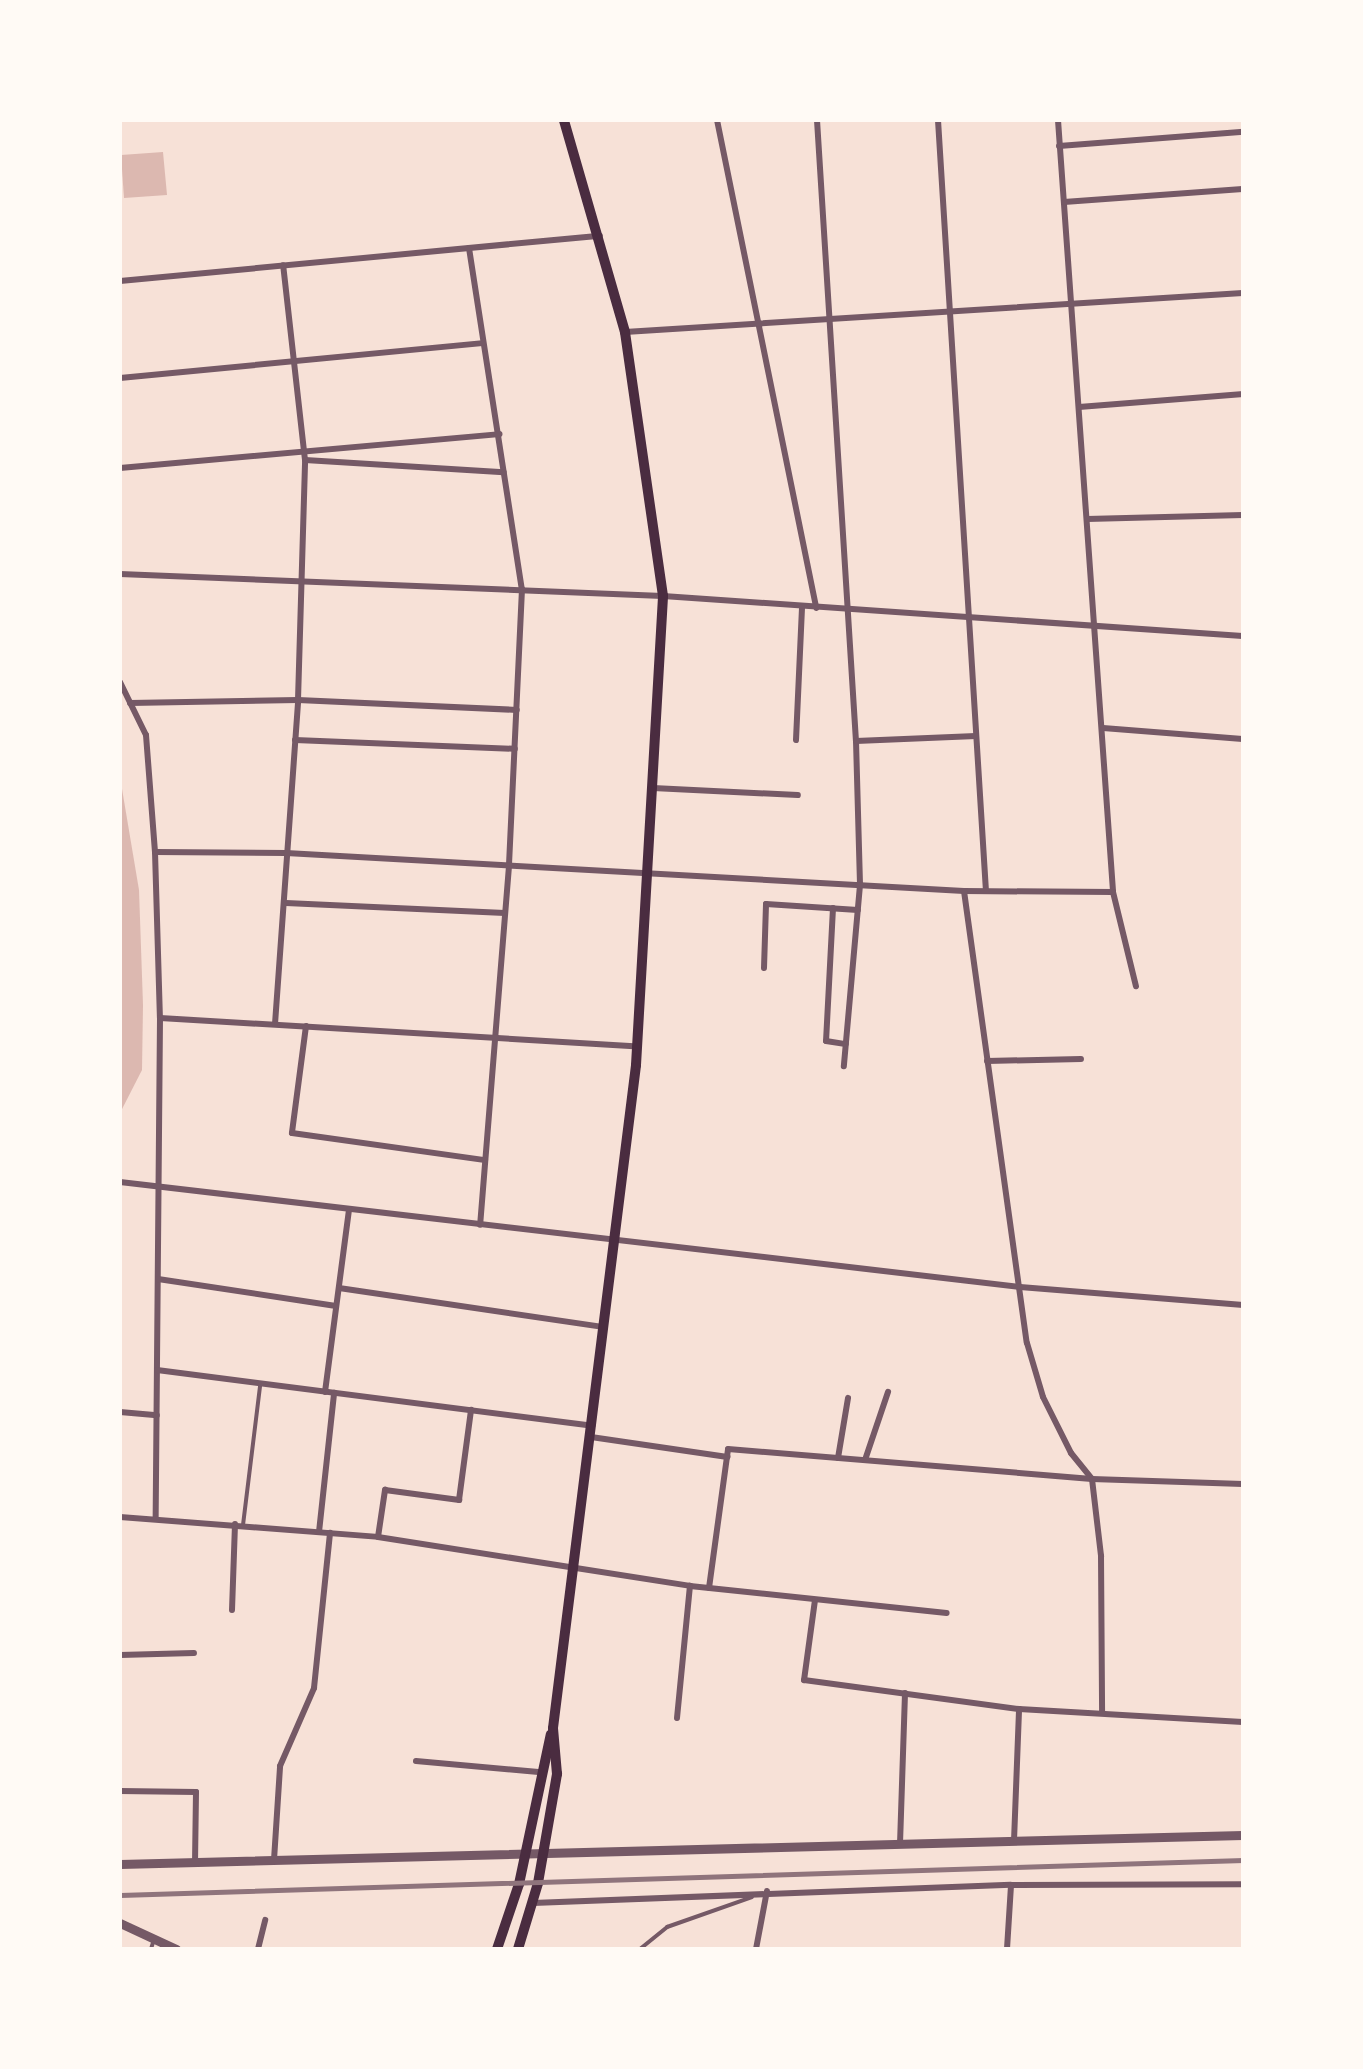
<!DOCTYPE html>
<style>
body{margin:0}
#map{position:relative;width:1363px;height:2069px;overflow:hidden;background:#f7e1d7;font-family:"Source Sans 3",sans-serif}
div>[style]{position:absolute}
.water>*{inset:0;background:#dcb8b0}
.service>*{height:4px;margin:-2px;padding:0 2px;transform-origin:2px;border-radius:2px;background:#755966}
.minor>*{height:6px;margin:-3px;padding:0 3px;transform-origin:3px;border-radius:3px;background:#755966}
.tertiary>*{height:9px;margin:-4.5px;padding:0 4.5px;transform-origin:4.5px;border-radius:4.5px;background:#755966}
.secondary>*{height:10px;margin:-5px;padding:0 5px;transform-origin:5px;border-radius:5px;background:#4a2c40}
.rail>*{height:5px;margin:-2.5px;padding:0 2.5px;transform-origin:2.5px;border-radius:2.5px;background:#8f747c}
span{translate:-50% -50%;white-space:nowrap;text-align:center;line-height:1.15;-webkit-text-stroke:10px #fffaf5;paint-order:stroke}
.frame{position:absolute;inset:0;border:122px solid #fffaf5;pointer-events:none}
</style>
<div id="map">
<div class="water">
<div style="clip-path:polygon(163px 152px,167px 195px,124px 198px,121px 155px)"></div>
<div style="clip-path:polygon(120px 777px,139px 890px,143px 1005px,142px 1070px,120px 1113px)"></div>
</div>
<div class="service">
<div style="left:243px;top:1525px;width:140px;rotate:-83deg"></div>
<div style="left:151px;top:1949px;width:10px;rotate:-73deg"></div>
<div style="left:640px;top:1949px;width:35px;rotate:-39deg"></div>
<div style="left:667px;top:1927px;width:90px;rotate:-19.4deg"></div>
</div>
<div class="minor">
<div style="left:717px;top:120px;width:498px;rotate:78.5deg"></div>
<div style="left:817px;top:120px;width:622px;rotate:86.41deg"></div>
<div style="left:856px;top:741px;width:144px;rotate:88.4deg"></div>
<div style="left:860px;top:885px;width:182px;rotate:95.1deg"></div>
<div style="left:938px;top:120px;width:772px;rotate:86.44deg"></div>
<div style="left:1058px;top:120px;width:774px;rotate:85.92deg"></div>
<div style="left:1113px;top:892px;width:97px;rotate:76.3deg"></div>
<div style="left:1059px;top:146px;width:185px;rotate:-4.4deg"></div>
<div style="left:1064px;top:202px;width:179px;rotate:-4.2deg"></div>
<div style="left:469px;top:248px;width:345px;rotate:81.2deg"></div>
<div style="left:522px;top:589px;width:277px;rotate:92.7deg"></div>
<div style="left:509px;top:866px;width:360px;rotate:94.6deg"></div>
<div style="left:120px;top:281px;width:482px;rotate:-5.4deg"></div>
<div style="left:625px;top:332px;width:619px;rotate:-3.61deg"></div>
<div style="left:120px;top:378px;width:364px;rotate:-5.5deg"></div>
<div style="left:1079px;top:407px;width:165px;rotate:-4.5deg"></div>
<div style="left:305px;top:460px;width:199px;rotate:3.5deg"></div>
<div style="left:120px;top:468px;width:381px;rotate:-5.1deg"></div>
<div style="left:1087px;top:519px;width:156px;rotate:-1.5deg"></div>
<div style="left:120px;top:574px;width:543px;rotate:2.32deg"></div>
<div style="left:663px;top:596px;width:581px;rotate:3.95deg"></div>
<div style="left:120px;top:682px;width:59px;rotate:63.9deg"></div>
<div style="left:146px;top:735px;width:117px;rotate:85.6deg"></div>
<div style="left:155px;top:852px;width:166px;rotate:88.3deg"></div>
<div style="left:160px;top:1018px;width:499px;rotate:90.5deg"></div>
<div style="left:130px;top:703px;width:168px;rotate:-1deg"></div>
<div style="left:298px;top:700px;width:219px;rotate:2.6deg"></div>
<div style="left:1103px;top:728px;width:140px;rotate:4.5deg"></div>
<div style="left:295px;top:740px;width:220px;rotate:2.3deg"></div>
<div style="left:796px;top:740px;width:133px;rotate:-87.4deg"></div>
<div style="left:856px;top:741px;width:120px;rotate:-2.4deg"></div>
<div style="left:653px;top:788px;width:145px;rotate:2.8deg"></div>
<div style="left:155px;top:852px;width:131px;rotate:0.4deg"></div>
<div style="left:286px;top:853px;width:679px;rotate:3.21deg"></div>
<div style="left:964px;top:891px;width:149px;rotate:0.4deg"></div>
<div style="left:964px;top:891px;width:456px;rotate:82.1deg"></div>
<div style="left:1027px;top:1343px;width:56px;rotate:73.5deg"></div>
<div style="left:1043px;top:1397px;width:63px;rotate:63.4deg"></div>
<div style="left:1071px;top:1453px;width:33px;rotate:51deg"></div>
<div style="left:286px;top:903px;width:219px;rotate:2.6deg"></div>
<div style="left:833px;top:908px;width:133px;rotate:93deg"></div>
<div style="left:826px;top:1041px;width:20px;rotate:9deg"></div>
<div style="left:764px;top:968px;width:64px;rotate:-88.2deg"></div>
<div style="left:766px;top:904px;width:92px;rotate:3.7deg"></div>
<div style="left:160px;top:1018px;width:479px;rotate:3.4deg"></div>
<div style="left:275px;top:1024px;width:325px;rotate:-85.9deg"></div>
<div style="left:298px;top:700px;width:240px;rotate:-88.3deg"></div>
<div style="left:305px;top:460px;width:196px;rotate:-96.4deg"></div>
<div style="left:306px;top:1026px;width:108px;rotate:97.5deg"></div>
<div style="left:292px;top:1133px;width:195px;rotate:8deg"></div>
<div style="left:987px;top:1061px;width:94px;rotate:-1.2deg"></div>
<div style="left:120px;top:1182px;width:906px;rotate:6.65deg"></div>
<div style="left:1020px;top:1287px;width:224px;rotate:4.6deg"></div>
<div style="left:158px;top:1279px;width:180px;rotate:8.6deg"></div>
<div style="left:339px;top:1288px;width:268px;rotate:8.4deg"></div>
<div style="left:157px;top:1370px;width:439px;rotate:7.3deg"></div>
<div style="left:325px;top:1392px;width:184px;rotate:-82.5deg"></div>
<div style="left:120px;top:1412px;width:37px;rotate:5deg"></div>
<div style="left:591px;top:1437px;width:138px;rotate:8.3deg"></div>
<div style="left:838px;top:1458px;width:61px;rotate:-80.5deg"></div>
<div style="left:865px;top:1460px;width:72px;rotate:-71.3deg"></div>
<div style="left:1092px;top:1479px;width:78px;rotate:83.3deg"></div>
<div style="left:1101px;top:1556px;width:157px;rotate:89.6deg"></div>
<div style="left:120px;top:1517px;width:259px;rotate:4.4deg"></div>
<div style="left:378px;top:1537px;width:316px;rotate:8.9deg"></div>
<div style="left:690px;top:1586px;width:258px;rotate:6deg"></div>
<div style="left:319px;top:1532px;width:140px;rotate:-83.8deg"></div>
<div style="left:378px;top:1537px;width:48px;rotate:-81.5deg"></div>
<div style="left:385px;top:1490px;width:75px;rotate:7.7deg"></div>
<div style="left:459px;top:1500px;width:91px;rotate:-82.4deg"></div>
<div style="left:709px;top:1588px;width:140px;rotate:-82.2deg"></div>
<div style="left:728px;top:1449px;width:365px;rotate:4.7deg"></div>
<div style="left:1092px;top:1479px;width:151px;rotate:1.9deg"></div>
<div style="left:815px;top:1600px;width:81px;rotate:97.8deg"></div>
<div style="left:804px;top:1680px;width:217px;rotate:7.7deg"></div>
<div style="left:1019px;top:1709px;width:224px;rotate:3.3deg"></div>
<div style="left:232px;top:1610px;width:86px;rotate:-88deg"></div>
<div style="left:120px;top:1655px;width:74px;rotate:-1.5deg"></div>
<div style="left:677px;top:1718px;width:133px;rotate:-84.4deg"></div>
<div style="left:416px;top:1761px;width:123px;rotate:5.1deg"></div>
<div style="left:120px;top:1791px;width:76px;rotate:0.8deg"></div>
<div style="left:196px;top:1792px;width:70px;rotate:90.8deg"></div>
<div style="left:1014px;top:1841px;width:132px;rotate:-87.8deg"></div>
<div style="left:900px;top:1844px;width:151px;rotate:-88.1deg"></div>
<div style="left:274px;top:1860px;width:94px;rotate:-86.3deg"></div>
<div style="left:280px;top:1766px;width:85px;rotate:-66.4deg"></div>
<div style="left:314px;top:1688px;width:156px;rotate:-84.1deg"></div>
<div style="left:533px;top:1903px;width:478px;rotate:-2.2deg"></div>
<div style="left:1011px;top:1885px;width:232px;rotate:-0.2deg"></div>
<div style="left:258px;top:1949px;width:30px;rotate:-76deg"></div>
<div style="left:756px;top:1949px;width:59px;rotate:-79.3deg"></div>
<div style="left:1007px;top:1949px;width:64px;rotate:-86.4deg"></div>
</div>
<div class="tertiary">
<div style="left:120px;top:1864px;width:1123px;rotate:-1.48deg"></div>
<div style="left:120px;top:1923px;width:62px;rotate:24.9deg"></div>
</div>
<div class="secondary">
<div style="left:497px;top:1949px;width:69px;rotate:-71.3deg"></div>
<div style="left:519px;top:1884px;width:153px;rotate:-78deg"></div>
<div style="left:518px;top:1949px;width:69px;rotate:-73.1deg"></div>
<div style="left:538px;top:1883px;width:111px;rotate:-80.1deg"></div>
<div style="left:557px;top:1774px;width:46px;rotate:-95deg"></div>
<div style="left:553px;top:1728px;width:668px;rotate:-82.86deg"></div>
<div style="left:636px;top:1065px;width:470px;rotate:-86.7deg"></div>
<div style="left:663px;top:596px;width:267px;rotate:-98.2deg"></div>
<div style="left:625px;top:332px;width:221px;rotate:-106.1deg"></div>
</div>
<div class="rail">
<div style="left:120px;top:1895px;width:1124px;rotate:-1.79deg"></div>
</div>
<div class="frame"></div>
</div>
